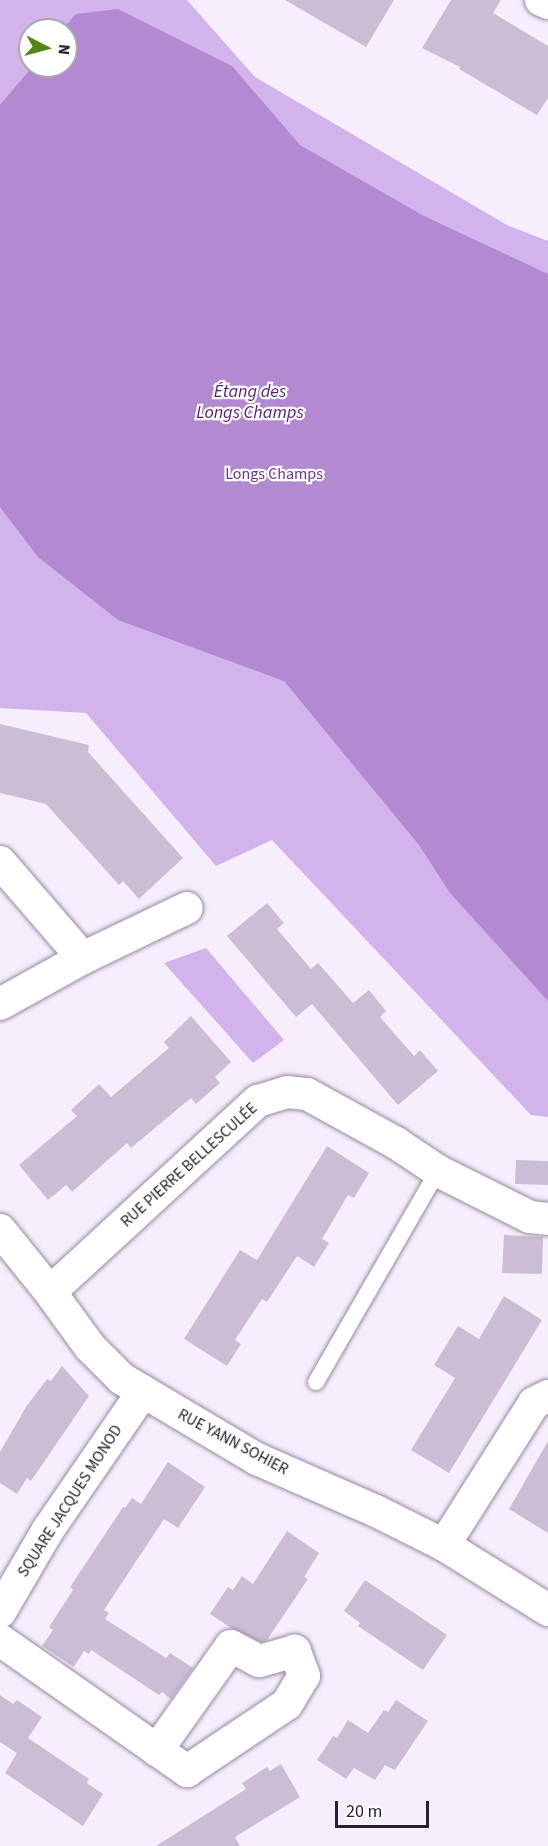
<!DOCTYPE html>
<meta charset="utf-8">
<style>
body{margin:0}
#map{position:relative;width:548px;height:1846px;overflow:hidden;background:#f6eefd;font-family:"Source Sans 3",sans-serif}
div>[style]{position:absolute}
.green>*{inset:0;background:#d3b3ec}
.water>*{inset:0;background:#b389d1}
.building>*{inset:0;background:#cabdd5}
.roads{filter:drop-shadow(0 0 2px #978aa1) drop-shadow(0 0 2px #978aa1)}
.service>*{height:16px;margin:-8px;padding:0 8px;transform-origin:8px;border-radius:8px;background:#fff}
.minor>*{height:32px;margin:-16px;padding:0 16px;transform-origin:16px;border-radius:16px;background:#fff}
span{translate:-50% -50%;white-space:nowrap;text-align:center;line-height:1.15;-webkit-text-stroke:4.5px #fff;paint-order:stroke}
.park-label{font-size:16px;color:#6a358a}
.street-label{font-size:16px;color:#27222b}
.water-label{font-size:18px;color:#531d72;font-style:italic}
.north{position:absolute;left:18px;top:18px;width:60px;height:60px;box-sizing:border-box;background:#fff;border:2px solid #a9a7aa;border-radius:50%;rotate:96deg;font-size:16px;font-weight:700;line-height:24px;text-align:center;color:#27222b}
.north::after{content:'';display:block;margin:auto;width:21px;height:27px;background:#578413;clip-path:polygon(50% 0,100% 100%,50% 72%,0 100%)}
.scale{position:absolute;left:335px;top:1801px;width:94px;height:27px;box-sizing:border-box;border:3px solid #27222b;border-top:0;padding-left:8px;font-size:18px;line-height:21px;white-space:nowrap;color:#27222b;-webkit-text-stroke:4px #fff;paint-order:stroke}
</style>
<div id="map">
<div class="green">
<div style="clip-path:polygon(evenodd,0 0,187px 0,255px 77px,507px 225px,548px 241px,548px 1117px,531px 1115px,272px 840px,216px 866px,86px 713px,0 708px,0 0,30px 30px,66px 30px,66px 66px,30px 66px,30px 30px)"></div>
<div style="clip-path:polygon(206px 948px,284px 1040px,253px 1063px,164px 963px)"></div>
</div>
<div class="water">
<div style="clip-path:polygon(118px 9px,232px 66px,300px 145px,424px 216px,548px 274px,548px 1001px,450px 893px,419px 845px,284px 681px,118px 620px,38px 557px,0 507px,0 105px,33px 66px,66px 66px,66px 30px,62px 30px,76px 14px)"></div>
</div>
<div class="building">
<div style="clip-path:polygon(285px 0,394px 0,366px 47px)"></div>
<div style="clip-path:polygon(451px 0,501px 0,493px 13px,548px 46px,548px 98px,537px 115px,459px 69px,460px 67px,422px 48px)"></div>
<div style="clip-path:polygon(0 724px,89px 745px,88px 752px,183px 858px,139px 899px,123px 881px,119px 885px,46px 804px,0 793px)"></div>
<div style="clip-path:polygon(267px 903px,284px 923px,277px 929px,311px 969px,318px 963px,353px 1003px,369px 990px,386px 1011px,380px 1017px,414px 1056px,420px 1050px,438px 1071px,398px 1105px,312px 1004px,296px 1017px,227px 936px)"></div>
<div style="clip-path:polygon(191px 1016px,231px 1062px,215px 1077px,220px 1083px,196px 1104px,191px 1098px,131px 1148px,127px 1143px,72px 1192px,66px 1185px,48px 1200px,19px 1165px,77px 1116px,71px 1110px,99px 1084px,111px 1097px,169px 1048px,164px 1042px)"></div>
<div style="clip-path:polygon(327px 1146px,369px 1173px,354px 1198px,348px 1195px,322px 1239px,329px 1243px,314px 1267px,297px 1256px,267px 1302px,262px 1299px,235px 1340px,241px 1344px,227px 1366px,184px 1339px,240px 1250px,257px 1260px)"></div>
<div style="clip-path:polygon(516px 1160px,548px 1161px,548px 1185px,515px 1184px)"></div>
<div style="clip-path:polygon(504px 1235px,543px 1237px,542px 1274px,502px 1273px)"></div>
<div style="clip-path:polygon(504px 1296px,542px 1320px,449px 1473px,411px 1450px,455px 1378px,434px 1365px,458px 1326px,479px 1339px)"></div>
<div style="clip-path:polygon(62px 1366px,89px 1396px,31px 1481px,27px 1478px,17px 1494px,0 1483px,0 1452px,26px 1407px,47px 1379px,51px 1381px)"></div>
<div style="clip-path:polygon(548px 1441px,548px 1533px,509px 1509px)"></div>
<div style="clip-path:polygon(168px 1462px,205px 1487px,178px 1528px,164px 1519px,104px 1610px,109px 1613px,105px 1619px,166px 1658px,170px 1653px,193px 1668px,171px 1699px,162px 1692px,159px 1695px,91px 1650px,89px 1654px,84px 1651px,74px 1667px,42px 1646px,53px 1630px,49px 1627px,73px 1590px,70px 1587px,123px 1507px,125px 1508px,132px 1498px,141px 1504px)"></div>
<div style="clip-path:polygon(287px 1531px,319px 1553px,304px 1577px,308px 1579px,267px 1640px,261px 1642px,231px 1628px,210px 1614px,228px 1587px,233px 1590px,242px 1576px,253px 1584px)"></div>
<div style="clip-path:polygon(365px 1580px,447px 1635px,423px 1670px,358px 1626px,360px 1623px,344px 1611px)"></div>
<div style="clip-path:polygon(0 1695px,13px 1704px,17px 1700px,42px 1717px,28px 1738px,89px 1779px,87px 1783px,103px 1794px,83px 1826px,5px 1773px,17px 1753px,0 1742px)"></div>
<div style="clip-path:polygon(396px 1700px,428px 1721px,395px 1770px,385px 1765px,375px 1780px,354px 1768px,346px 1779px,317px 1760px,333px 1736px,337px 1738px,348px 1720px,368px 1733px,384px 1710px,388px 1712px)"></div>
<div style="clip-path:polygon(281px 1764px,300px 1797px,235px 1837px,240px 1846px,156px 1846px,246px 1789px,242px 1783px,267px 1767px,270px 1771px)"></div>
</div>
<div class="roads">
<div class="service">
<div style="left:316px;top:1382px;width:244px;rotate:-60deg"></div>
</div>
<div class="minor">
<div style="left:541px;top:0;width:8px;rotate:23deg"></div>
<div style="left:0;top:862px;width:127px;rotate:49.2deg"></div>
<div style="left:0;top:1004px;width:95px;rotate:-29deg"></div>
<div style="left:83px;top:958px;width:115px;rotate:-25.7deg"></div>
<div style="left:0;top:1230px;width:80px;rotate:51.1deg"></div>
<div style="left:50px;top:1292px;width:68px;rotate:54deg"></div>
<div style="left:90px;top:1347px;width:45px;rotate:45deg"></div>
<div style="left:122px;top:1379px;width:157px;rotate:30.7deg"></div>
<div style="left:257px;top:1459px;width:130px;rotate:23.6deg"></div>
<div style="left:376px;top:1511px;width:76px;rotate:26.6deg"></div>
<div style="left:444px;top:1545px;width:123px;rotate:32deg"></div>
<div style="left:50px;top:1292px;width:282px;rotate:-42.6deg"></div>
<div style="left:258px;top:1101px;width:30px;rotate:-17deg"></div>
<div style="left:287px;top:1092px;width:20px;rotate:6deg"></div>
<div style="left:307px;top:1094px;width:102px;rotate:28.8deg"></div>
<div style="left:396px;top:1143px;width:50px;rotate:33.7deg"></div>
<div style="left:438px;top:1171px;width:103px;rotate:26.6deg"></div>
<div style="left:530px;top:1217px;width:18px;rotate:6deg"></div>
<div style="left:444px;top:1545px;width:168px;rotate:-57.6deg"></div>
<div style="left:534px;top:1403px;width:16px;rotate:-27deg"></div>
<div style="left:0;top:1612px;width:95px;rotate:-59.7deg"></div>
<div style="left:48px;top:1530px;width:168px;rotate:-55.5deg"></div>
<div style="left:0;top:1640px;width:192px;rotate:35deg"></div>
<div style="left:157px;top:1750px;width:37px;rotate:35deg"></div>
<div style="left:187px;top:1771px;width:120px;rotate:-33.8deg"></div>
<div style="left:287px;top:1704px;width:33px;rotate:-59deg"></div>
<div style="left:304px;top:1676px;width:27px;rotate:-110deg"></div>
<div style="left:295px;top:1651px;width:37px;rotate:164deg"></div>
<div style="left:259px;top:1661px;width:32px;rotate:-152deg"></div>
<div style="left:231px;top:1646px;width:128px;rotate:125.4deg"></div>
</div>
</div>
<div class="park-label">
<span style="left:274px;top:474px">Longs Champs</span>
</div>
<div class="street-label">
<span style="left:189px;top:1165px;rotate:-42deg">RUE PIERRE BELLESCULÉE</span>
<span style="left:233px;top:1442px;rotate:28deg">RUE YANN SOHIER</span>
<span style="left:70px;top:1501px;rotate:-57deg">SQUARE JACQUES MONOD</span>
</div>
<div class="water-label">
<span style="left:250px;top:403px">Étang des<br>Longs Champs</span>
</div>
<div class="north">N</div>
<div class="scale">20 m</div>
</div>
